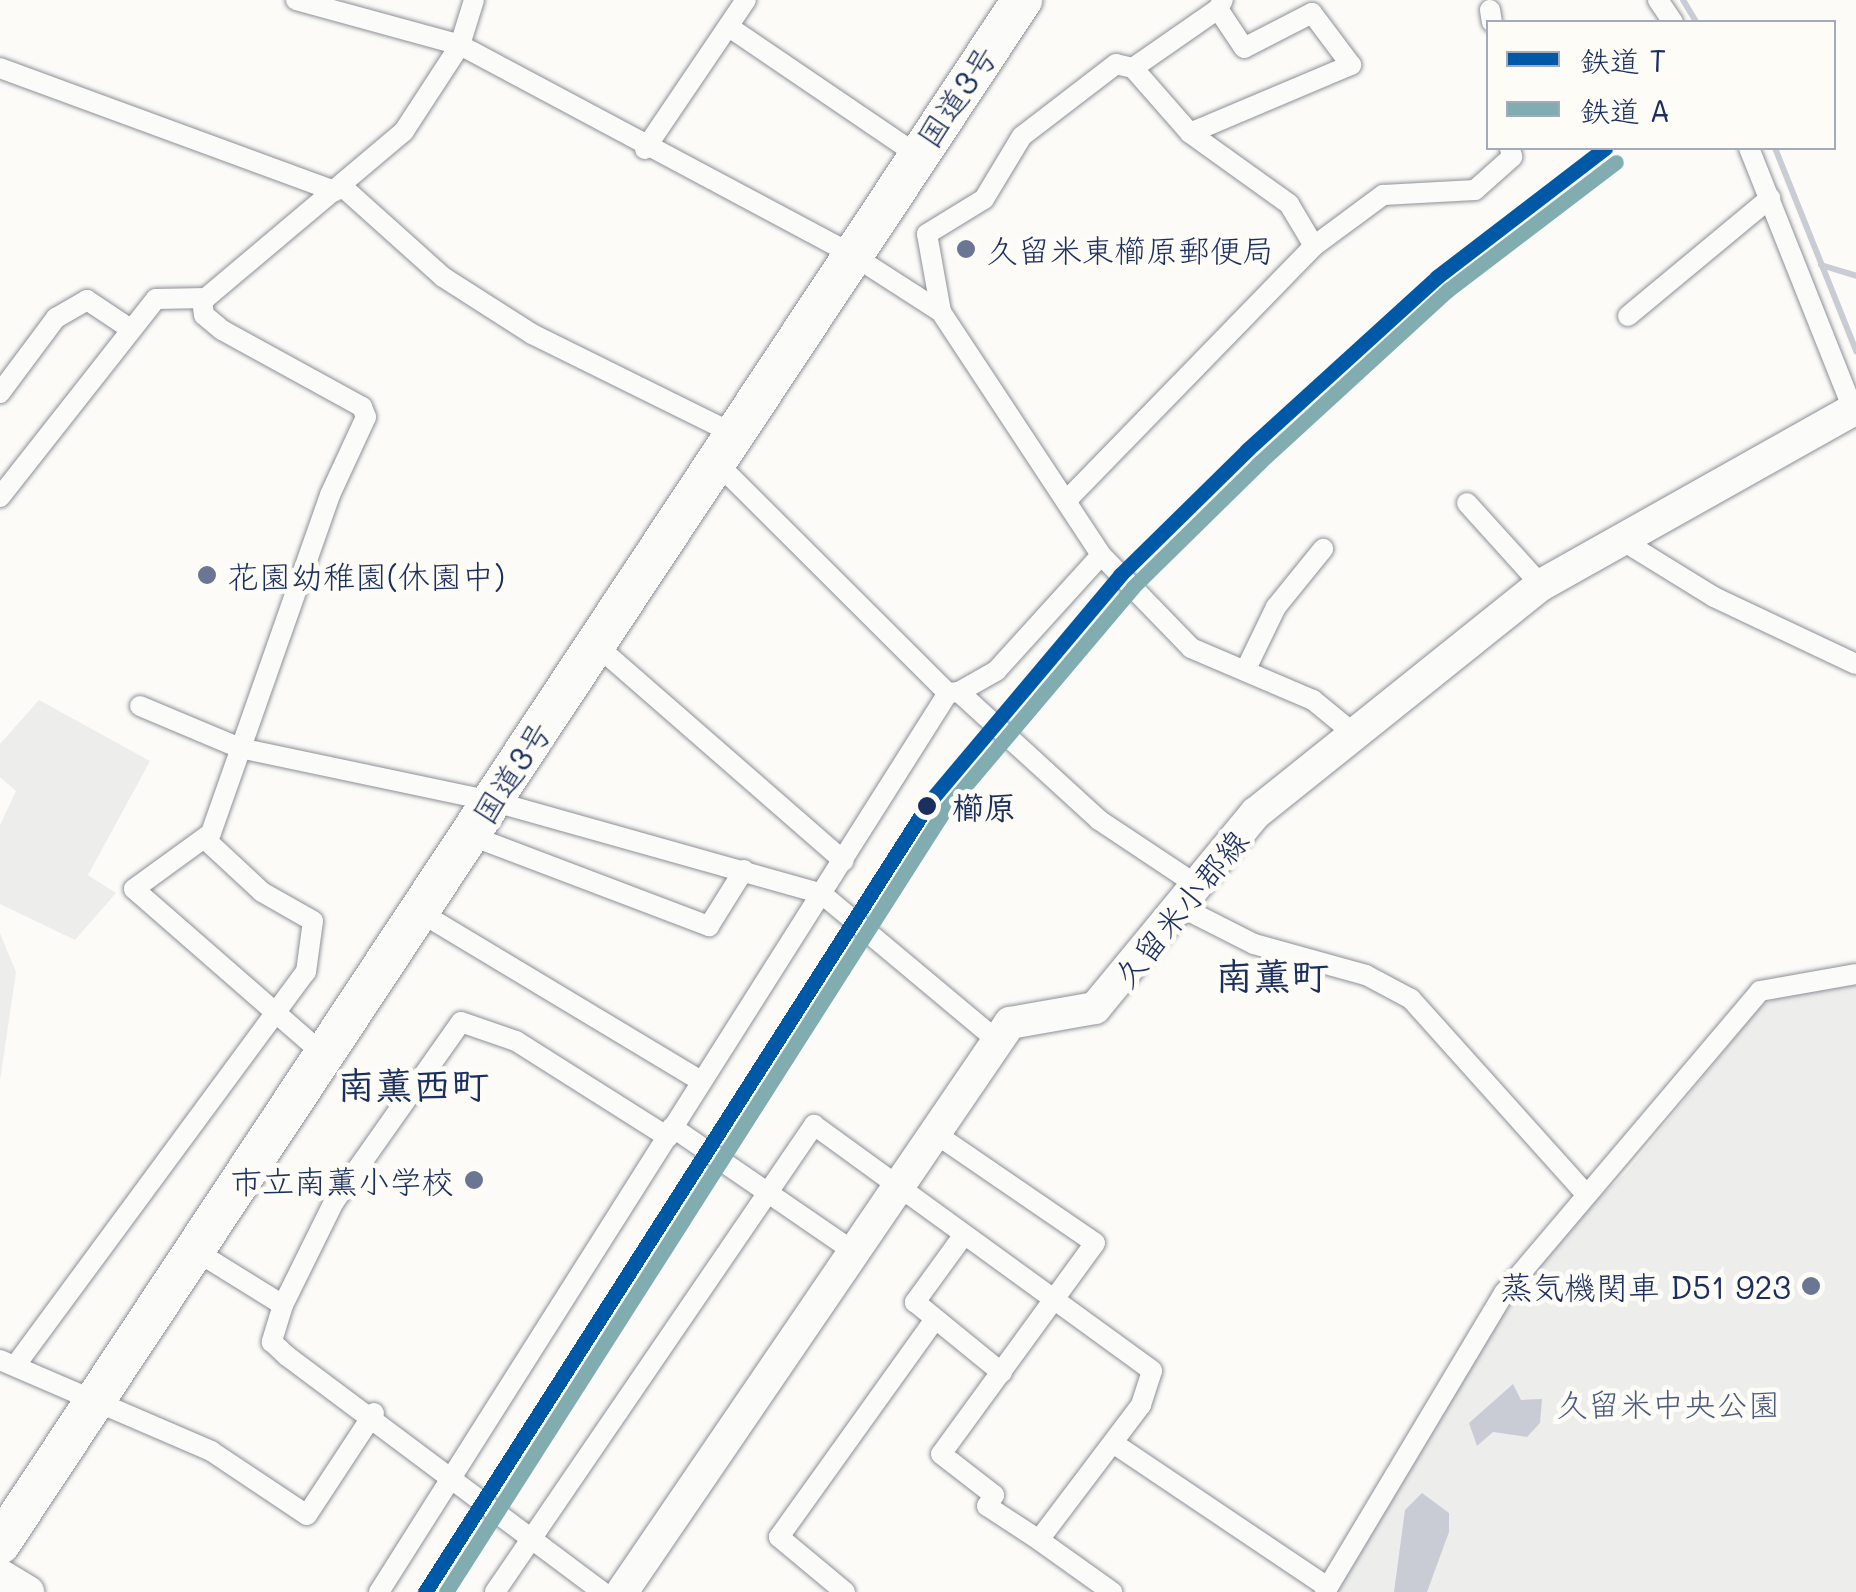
<!DOCTYPE html>
<meta charset="utf-8">
<style>
body{margin:0}
#map{position:relative;width:1856px;height:1592px;overflow:hidden;background:#fcfbf8;font-family:Mali,"Klee One",sans-serif}
div>[style]{position:absolute}
.green>*{inset:0;background:#ededec}
.water>*{inset:0;background:#c9ccd4}
.stream>*{height:6px;margin:-3px;padding:0 3px;transform-origin:3px;border-radius:3px;background:#c9ccd4}
.roads{filter:drop-shadow(0 0 2px #8c9097) drop-shadow(0 0 2px #8c9097)}
.street>*{height:20px;margin:-10px;padding:0 10px;transform-origin:10px;border-radius:10px;background:#fbfbf9}
.primary>*{height:32px;margin:-16px;padding:0 16px;transform-origin:16px;border-radius:16px;background:#fbfbf9}
.highway>*{height:40px;margin:-20px;padding:0 20px;transform-origin:20px;border-radius:20px;background:#fbfbf9}
.rail-1>*{height:15px;margin:-7.5px;padding:0 7.5px;transform-origin:7.5px;border-radius:7.5px;background:#0059a6}
.rail-2>*{height:15px;margin:-7.5px;padding:0 7.5px;transform-origin:7.5px;border-radius:7.5px;background:#81acb0}
.dots>*{width:28px;height:28px;translate:-50% -50%;box-sizing:border-box;border:5px solid #fdfcf7;border-radius:50%}
span{translate:-50% -50%;white-space:nowrap;text-align:center;line-height:1.15;-webkit-text-stroke:10px #fdfcf7;paint-order:stroke}
.street-label{font-size:32px;color:#1b2f5e}
.poi-label{font-size:32px;color:#1b2f5e}
.left{translate:0 -50%;text-align:left}
.right{translate:-100% -50%;text-align:right}
.stop-label{font-size:32px;color:#1b2f5e;font-weight:700}
.park-label{font-size:32px;color:#4c5c7f}
.quarter-label{font-size:38px;color:#1b2f5e;font-weight:700}
.legend{position:absolute;left:1486px;top:20px;width:350px;height:130px;box-sizing:border-box;background:#fdfcf7;border:2px solid #a3aaba;margin:0;padding:12px 18px;list-style:none;font-size:30px;color:#1b2f5e}
.legend li{display:flex;align-items:center;gap:20px;height:50px}
.legend b{width:50px;border:2px solid #a3aaba}
</style>
<div id="map">
<div class="green">
<div style="clip-path:polygon(39px 700px,150px 761px,88px 875px,116px 893px,75px 940px,0 904px,0 825px,16px 791px,0 777px,0 744px)"></div>
<div style="clip-path:polygon(0 933px,16px 972px,0 1081px)"></div>
<div style="clip-path:polygon(1856px 984px,1856px 1592px,1335px 1592px,1515px 1294px,1573px 1221px,1626px 1173px,1760px 1006px,1795px 990px)"></div>
</div>
<div class="water">
<div style="clip-path:polygon(1513px 1384px,1521px 1400px,1542px 1399px,1540px 1423px,1527px 1437px,1493px 1432px,1477px 1446px,1469px 1423px)"></div>
<div style="clip-path:polygon(1422px 1493px,1449px 1513px,1449px 1532px,1427px 1592px,1394px 1592px,1405px 1510px)"></div>
</div>
<div class="stream">
<div style="left:1683px;top:0;width:26px;rotate:59deg"></div>
<div style="left:1775px;top:148px;width:219px;rotate:68.2deg"></div>
<div style="left:1821px;top:265px;width:37px;rotate:17deg"></div>
</div>
<div class="roads">
<div class="street">
<div style="left:296px;top:0;width:170px;rotate:15.3deg"></div>
<div style="left:460px;top:45px;width:443px;rotate:28.1deg"></div>
<div style="left:851px;top:254px;width:107px;rotate:32.8deg"></div>
<div style="left:1658px;top:0;width:27px;rotate:56deg"></div>
<div style="left:1490px;top:10px;width:12px;rotate:81deg"></div>
<div style="left:732px;top:29px;width:222px;rotate:34.2deg"></div>
<div style="left:0;top:68px;width:357px;rotate:20.2deg"></div>
<div style="left:1133px;top:68px;width:103px;rotate:-34.8deg"></div>
<div style="left:1190px;top:133px;width:175px;rotate:-22.9deg"></div>
<div style="left:1351px;top:65px;width:65px;rotate:-126.9deg"></div>
<div style="left:1312px;top:13px;width:76px;rotate:152.8deg"></div>
<div style="left:1244px;top:48px;width:47px;rotate:-123.7deg"></div>
<div style="left:1218px;top:9px;width:10px;rotate:-61deg"></div>
<div style="left:1749px;top:148px;width:281px;rotate:68.3deg"></div>
<div style="left:645px;top:149px;width:180px;rotate:-55.9deg"></div>
<div style="left:345px;top:189px;width:132px;rotate:41.9deg"></div>
<div style="left:443px;top:277px;width:106px;rotate:32.6deg"></div>
<div style="left:532px;top:334px;width:225px;rotate:26.3deg"></div>
<div style="left:1314px;top:246px;width:49px;rotate:-120.8deg"></div>
<div style="left:1289px;top:204px;width:122px;rotate:-144.4deg"></div>
<div style="left:1190px;top:133px;width:86px;rotate:-131.2deg"></div>
<div style="left:1133px;top:68px;width:17px;rotate:-167deg"></div>
<div style="left:1116px;top:64px;width:118px;rotate:142.5deg"></div>
<div style="left:1022px;top:136px;width:74px;rotate:121.1deg"></div>
<div style="left:984px;top:199px;width:67px;rotate:148.4deg"></div>
<div style="left:927px;top:234px;width:79px;rotate:79.8deg"></div>
<div style="left:941px;top:312px;width:291px;rotate:56.6deg"></div>
<div style="left:1101px;top:555px;width:129px;rotate:45.9deg"></div>
<div style="left:1191px;top:648px;width:133px;rotate:23.1deg"></div>
<div style="left:1313px;top:700px;width:52px;rotate:39.5deg"></div>
<div style="left:202px;top:299px;width:16px;rotate:83deg"></div>
<div style="left:204px;top:315px;width:23px;rotate:40deg"></div>
<div style="left:222px;top:330px;width:160px;rotate:28.8deg"></div>
<div style="left:362px;top:407px;width:11px;rotate:68deg"></div>
<div style="left:366px;top:417px;width:86px;rotate:114.8deg"></div>
<div style="left:330px;top:495px;width:358px;rotate:109.4deg"></div>
<div style="left:211px;top:833px;width:95px;rotate:144deg"></div>
<div style="left:134px;top:889px;width:249px;rotate:41.1deg"></div>
<div style="left:1628px;top:316px;width:185px;rotate:-39.7deg"></div>
<div style="left:0;top:393px;width:94px;rotate:-53.3deg"></div>
<div style="left:56px;top:318px;width:36px;rotate:-30deg"></div>
<div style="left:87px;top:300px;width:50px;rotate:33.7deg"></div>
<div style="left:715px;top:461px;width:329px;rotate:44.9deg"></div>
<div style="left:948px;top:693px;width:11px;rotate:-5deg"></div>
<div style="left:959px;top:692px;width:190px;rotate:42.4deg"></div>
<div style="left:1099px;top:820px;width:118px;rotate:33.6deg"></div>
<div style="left:0;top:497px;width:252px;rotate:-51.8deg"></div>
<div style="left:156px;top:299px;width:50px;rotate:-1.1deg"></div>
<div style="left:206px;top:298px;width:259px;rotate:-40.1deg"></div>
<div style="left:404px;top:131px;width:103px;rotate:-56.9deg"></div>
<div style="left:460px;top:45px;width:47px;rotate:-72.7deg"></div>
<div style="left:1066px;top:501px;width:356px;rotate:-45.8deg"></div>
<div style="left:1314px;top:246px;width:86px;rotate:-36.5deg"></div>
<div style="left:1383px;top:195px;width:92px;rotate:-3.1deg"></div>
<div style="left:1475px;top:190px;width:50px;rotate:-41.7deg"></div>
<div style="left:1512px;top:157px;width:9px;rotate:-103deg"></div>
<div style="left:1467px;top:503px;width:110px;rotate:47.9deg"></div>
<div style="left:1620px;top:539px;width:110px;rotate:31.7deg"></div>
<div style="left:1714px;top:597px;width:157px;rotate:25.3deg"></div>
<div style="left:595px;top:644px;width:330px;rotate:41.1deg"></div>
<div style="left:1246px;top:669px;width:69px;rotate:-64.2deg"></div>
<div style="left:1276px;top:607px;width:75px;rotate:-51deg"></div>
<div style="left:959px;top:692px;width:43px;rotate:-29.6deg"></div>
<div style="left:996px;top:671px;width:156px;rotate:-47.8deg"></div>
<div style="left:140px;top:706px;width:108px;rotate:22.8deg"></div>
<div style="left:240px;top:748px;width:258px;rotate:11.9deg"></div>
<div style="left:492px;top:801px;width:343px;rotate:15.7deg"></div>
<div style="left:822px;top:894px;width:231px;rotate:39.9deg"></div>
<div style="left:469px;top:835px;width:257px;rotate:20.8deg"></div>
<div style="left:709px;top:926px;width:66px;rotate:-58deg"></div>
<div style="left:1179px;top:906px;width:84px;rotate:26.9deg"></div>
<div style="left:1254px;top:944px;width:116px;rotate:15.5deg"></div>
<div style="left:1366px;top:975px;width:51px;rotate:28.1deg"></div>
<div style="left:1411px;top:999px;width:263px;rotate:48.1deg"></div>
<div style="left:418px;top:911px;width:330px;rotate:31deg"></div>
<div style="left:672px;top:1127px;width:219px;rotate:34.4deg"></div>
<div style="left:933px;top:1132px;width:196px;rotate:34.4deg"></div>
<div style="left:1095px;top:1243px;width:261px;rotate:126.1deg"></div>
<div style="left:941px;top:1454px;width:67px;rotate:37.7deg"></div>
<div style="left:994px;top:1495px;width:13px;rotate:122deg"></div>
<div style="left:987px;top:1506px;width:62px;rotate:33.2deg"></div>
<div style="left:963px;top:1236px;width:82px;rotate:126deg"></div>
<div style="left:915px;top:1302px;width:112px;rotate:39.2deg"></div>
<div style="left:191px;top:1248px;width:108px;rotate:31.8deg"></div>
<div style="left:283px;top:1305px;width:39px;rotate:107deg"></div>
<div style="left:272px;top:1342px;width:21px;rotate:43deg"></div>
<div style="left:287px;top:1356px;width:394px;rotate:36.8deg"></div>
<div style="left:283px;top:1305px;width:115px;rotate:-63.7deg"></div>
<div style="left:334px;top:1202px;width:220px;rotate:-54.8deg"></div>
<div style="left:461px;top:1022px;width:58px;rotate:19.1deg"></div>
<div style="left:516px;top:1041px;width:180px;rotate:32.3deg"></div>
<div style="left:0;top:1360px;width:230px;rotate:23.3deg"></div>
<div style="left:211px;top:1451px;width:115px;rotate:33.7deg"></div>
<div style="left:307px;top:1515px;width:122px;rotate:-56.7deg"></div>
<div style="left:15px;top:1366px;width:490px;rotate:-53.6deg"></div>
<div style="left:306px;top:972px;width:51px;rotate:-82.2deg"></div>
<div style="left:313px;top:921px;width:59px;rotate:-150.4deg"></div>
<div style="left:262px;top:892px;width:78px;rotate:-137.1deg"></div>
<div style="left:1113px;top:1443px;width:257px;rotate:33.9deg"></div>
<div style="left:379px;top:1592px;width:1064px;rotate:-57.67deg"></div>
<div style="left:495px;top:1592px;width:566px;rotate:-55.66deg"></div>
<div style="left:814px;top:1125px;width:418px;rotate:36deg"></div>
<div style="left:1152px;top:1371px;width:36px;rotate:108deg"></div>
<div style="left:1141px;top:1405px;width:169px;rotate:127.1deg"></div>
<div style="left:1039px;top:1540px;width:90px;rotate:35.5deg"></div>
<div style="left:845px;top:1592px;width:86px;rotate:-140.2deg"></div>
<div style="left:779px;top:1537px;width:268px;rotate:-54.4deg"></div>
<div style="left:1325px;top:1592px;width:348px;rotate:-59.1deg"></div>
<div style="left:1504px;top:1293px;width:396px;rotate:-49.7deg"></div>
<div style="left:1760px;top:991px;width:97px;rotate:-10deg"></div>
</div>
<div class="primary">
<div style="left:0;top:1575px;width:33px;rotate:31deg"></div>
<div style="left:622px;top:1592px;width:689px;rotate:-55.71deg"></div>
<div style="left:1010px;top:1023px;width:86px;rotate:-10deg"></div>
<div style="left:1095px;top:1008px;width:253px;rotate:-50.5deg"></div>
<div style="left:1256px;top:813px;width:365px;rotate:-38.7deg"></div>
<div style="left:1541px;top:585px;width:361px;rotate:-29.3deg"></div>
</div>
<div class="highway">
<div style="left:0;top:1544px;width:1852px;rotate:-56.5deg"></div>
</div>
</div>
<div class="rail-1">
<div style="left:425px;top:1592px;width:938px;rotate:-57.44deg"></div>
<div style="left:930px;top:801px;width:295px;rotate:-49.9deg"></div>
<div style="left:1120px;top:575px;width:178px;rotate:-44.5deg"></div>
<div style="left:1247px;top:450px;width:257px;rotate:-42.3deg"></div>
<div style="left:1437px;top:277px;width:212px;rotate:-37.5deg"></div>
</div>
<div class="rail-2">
<div style="left:446px;top:1592px;width:926px;rotate:-57.48deg"></div>
<div style="left:944px;top:811px;width:293px;rotate:-49.8deg"></div>
<div style="left:1133px;top:587px;width:177px;rotate:-44.5deg"></div>
<div style="left:1259px;top:463px;width:256px;rotate:-42.5deg"></div>
<div style="left:1448px;top:290px;width:211px;rotate:-37.3deg"></div>
</div>
<div class="dots">
<div style="left:966px;top:249px;background:#6a7694"></div>
<div style="left:207px;top:575px;background:#6a7694"></div>
<div style="left:927px;top:806px;background:#1b2f5e"></div>
<div style="left:474px;top:1180px;background:#6a7694"></div>
<div style="left:1811px;top:1286px;background:#6a7694"></div>
</div>
<div class="street-label">
<span style="left:956px;top:96px;rotate:-56deg">国道3号</span>
<span style="left:511px;top:772px;rotate:-57deg">国道3号</span>
<span style="left:1180px;top:908px;rotate:-51deg">久留米小郡線</span>
</div>
<div class="poi-label">
<span class="left" style="left:986px;top:249px">久留米東櫛原郵便局</span>
<span class="left" style="left:227px;top:575px">花園幼稚園(休園中)</span>
<span class="right" style="left:454px;top:1180px">市立南薫小学校</span>
<span class="right" style="left:1791px;top:1286px">蒸気機関車 D51 923</span>
</div>
<div class="stop-label">
<span class="left" style="left:952px;top:806px">櫛原</span>
</div>
<div class="park-label">
<span style="left:1668px;top:1403px">久留米中央公園</span>
</div>
<div class="quarter-label">
<span style="left:1272px;top:976px">南薫町</span>
<span style="left:413px;top:1085px">南薫西町</span>
</div>
<ul class="legend">
<li><b style="height:12px;background:#0059a6"></b>鉄道 T</li>
<li><b style="height:12px;background:#81acb0"></b>鉄道 A</li>
</ul>
</div>
